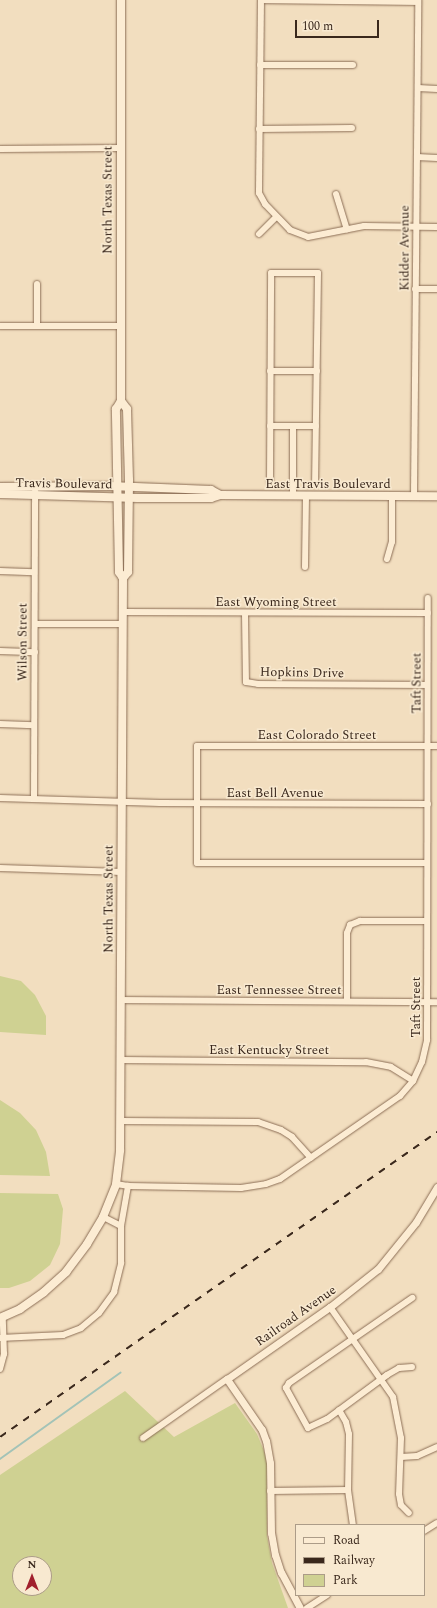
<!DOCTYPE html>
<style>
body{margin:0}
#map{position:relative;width:437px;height:1608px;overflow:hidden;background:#f2debf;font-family:Spectral,serif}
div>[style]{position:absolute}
.green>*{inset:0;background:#cfd192}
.stream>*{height:1.5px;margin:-0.75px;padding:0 0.75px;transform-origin:0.75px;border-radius:0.75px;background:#a3c3b7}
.roads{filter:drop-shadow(0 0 1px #8c6e56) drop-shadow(0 0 1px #8c6e56)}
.minor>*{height:6px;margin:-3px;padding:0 3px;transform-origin:3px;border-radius:3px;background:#fcecd3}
.tertiary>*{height:7px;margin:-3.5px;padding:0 3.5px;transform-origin:3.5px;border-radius:3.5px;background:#fcecd3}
.secondary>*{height:8px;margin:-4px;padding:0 4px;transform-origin:4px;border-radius:4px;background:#fcecd3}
.rail>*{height:1.5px;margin-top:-0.75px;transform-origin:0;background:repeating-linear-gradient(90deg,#3a281c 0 7px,transparent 0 14px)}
span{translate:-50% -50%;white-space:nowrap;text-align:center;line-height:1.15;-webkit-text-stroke:3px #f8e9d0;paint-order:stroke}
.street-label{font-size:13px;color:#3a281c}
.legend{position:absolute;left:295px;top:1524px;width:130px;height:72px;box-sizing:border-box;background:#f8e9d0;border:1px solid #ac9c88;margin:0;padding:5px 7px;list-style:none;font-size:12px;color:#3a281c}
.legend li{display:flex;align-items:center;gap:8px;height:20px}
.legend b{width:20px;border:1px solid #ac9c88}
.north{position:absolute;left:12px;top:1556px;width:40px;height:40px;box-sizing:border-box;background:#f8e9d0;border:1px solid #ac9c88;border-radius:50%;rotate:0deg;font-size:11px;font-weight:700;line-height:16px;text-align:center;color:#3a281c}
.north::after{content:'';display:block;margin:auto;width:14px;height:18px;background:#a1202d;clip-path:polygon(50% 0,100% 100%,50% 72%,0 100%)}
.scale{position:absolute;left:295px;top:20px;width:84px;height:18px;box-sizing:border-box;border:2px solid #3a281c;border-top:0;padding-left:5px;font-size:12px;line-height:14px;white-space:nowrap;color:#3a281c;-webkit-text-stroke:3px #f8e9d0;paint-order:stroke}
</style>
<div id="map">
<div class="green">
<div style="clip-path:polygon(0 976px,21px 981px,35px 995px,46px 1016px,46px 1035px,0 1032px)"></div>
<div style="clip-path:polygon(0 1100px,20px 1113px,36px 1130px,46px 1152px,50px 1176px,0 1175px)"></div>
<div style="clip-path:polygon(0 1193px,58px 1194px,63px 1209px,60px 1244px,50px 1265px,30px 1281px,9px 1288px,0 1288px)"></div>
<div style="clip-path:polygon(evenodd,125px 1391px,174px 1437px,235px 1403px,257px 1434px,267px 1458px,267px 1536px,272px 1563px,288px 1608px,0 1608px,0 1475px,125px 1391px,20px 1564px,44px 1564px,44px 1588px,20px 1588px,20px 1564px)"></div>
</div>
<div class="stream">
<div style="left:0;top:1459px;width:148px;rotate:-35.6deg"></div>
</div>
<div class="roads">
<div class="minor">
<div style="left:418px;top:2px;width:157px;rotate:-179.3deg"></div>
<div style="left:261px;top:0;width:193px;rotate:90.6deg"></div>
<div style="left:259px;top:193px;width:13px;rotate:61deg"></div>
<div style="left:265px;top:204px;width:36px;rotate:46deg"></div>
<div style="left:290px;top:230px;width:19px;rotate:21deg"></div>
<div style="left:308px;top:237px;width:57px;rotate:-11.1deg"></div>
<div style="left:364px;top:226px;width:73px;rotate:0.8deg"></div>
<div style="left:260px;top:65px;width:93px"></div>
<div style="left:418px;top:88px;width:19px;rotate:3deg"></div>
<div style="left:259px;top:129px;width:93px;rotate:-0.6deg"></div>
<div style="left:0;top:149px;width:120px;rotate:-0.5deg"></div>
<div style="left:417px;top:157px;width:20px;rotate:3deg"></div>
<div style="left:336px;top:194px;width:37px;rotate:73deg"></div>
<div style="left:259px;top:234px;width:24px;rotate:-45deg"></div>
<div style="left:37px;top:284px;width:42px;rotate:90deg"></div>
<div style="left:415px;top:289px;width:22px"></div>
<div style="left:0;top:326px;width:120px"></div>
<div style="left:270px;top:371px;width:47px"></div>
<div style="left:270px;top:426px;width:46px"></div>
<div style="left:293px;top:426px;width:69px;rotate:90deg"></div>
<div style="left:270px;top:482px;width:209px;rotate:-89.7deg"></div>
<div style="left:271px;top:273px;width:47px"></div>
<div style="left:318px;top:273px;width:207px;rotate:90.8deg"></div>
<div style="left:414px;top:496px;width:496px;rotate:-89.5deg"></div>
<div style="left:387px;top:559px;width:18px;rotate:-74deg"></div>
<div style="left:392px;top:542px;width:46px;rotate:-90deg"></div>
<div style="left:305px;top:567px;width:72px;rotate:-89.2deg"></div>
<div style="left:0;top:571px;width:34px;rotate:2deg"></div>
<div style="left:123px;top:612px;width:305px;rotate:0.2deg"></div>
<div style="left:245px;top:613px;width:69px;rotate:89.2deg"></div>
<div style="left:246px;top:682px;width:12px;rotate:9deg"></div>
<div style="left:258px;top:684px;width:169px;rotate:0.3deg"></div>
<div style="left:35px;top:624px;width:88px"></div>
<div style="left:0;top:651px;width:35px;rotate:2deg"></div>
<div style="left:0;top:724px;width:34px;rotate:2deg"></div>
<div style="left:0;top:798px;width:160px;rotate:1.8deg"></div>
<div style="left:160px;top:803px;width:268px;rotate:0.2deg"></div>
<div style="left:34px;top:799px;width:308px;rotate:-89.8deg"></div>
<div style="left:427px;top:863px;width:230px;rotate:180deg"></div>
<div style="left:197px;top:863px;width:117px;rotate:-90deg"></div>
<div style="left:197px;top:746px;width:240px"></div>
<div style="left:0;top:868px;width:122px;rotate:1.9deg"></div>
<div style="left:121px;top:1000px;width:316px;rotate:0.4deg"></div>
<div style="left:347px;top:1001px;width:68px;rotate:-90deg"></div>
<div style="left:347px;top:933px;width:9px;rotate:-69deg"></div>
<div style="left:350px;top:925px;width:11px;rotate:-22deg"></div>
<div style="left:360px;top:921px;width:66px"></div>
<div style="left:121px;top:1060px;width:245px;rotate:0.5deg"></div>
<div style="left:366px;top:1062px;width:25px;rotate:11deg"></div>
<div style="left:391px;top:1067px;width:26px;rotate:32deg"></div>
<div style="left:121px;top:1121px;width:137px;rotate:0.4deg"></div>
<div style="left:258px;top:1122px;width:24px;rotate:19deg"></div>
<div style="left:281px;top:1130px;width:13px;rotate:32deg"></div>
<div style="left:292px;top:1137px;width:28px;rotate:48deg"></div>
<div style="left:116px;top:1184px;width:12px;rotate:9deg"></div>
<div style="left:128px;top:1186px;width:113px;rotate:1deg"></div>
<div style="left:241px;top:1188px;width:25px;rotate:-9deg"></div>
<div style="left:266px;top:1184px;width:15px;rotate:-20deg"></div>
<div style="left:280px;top:1179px;width:146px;rotate:-34.7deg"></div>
<div style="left:400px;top:1096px;width:20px;rotate:-49deg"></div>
<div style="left:413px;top:1081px;width:21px;rotate:-65deg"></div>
<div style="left:422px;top:1062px;width:23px;rotate:-77deg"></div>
<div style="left:427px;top:1040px;width:442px;rotate:-89.9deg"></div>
<div style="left:121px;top:1226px;width:41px;rotate:-80.1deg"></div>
<div style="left:330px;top:1307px;width:110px;rotate:55deg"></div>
<div style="left:393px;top:1397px;width:42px;rotate:79deg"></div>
<div style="left:401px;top:1438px;width:56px;rotate:92deg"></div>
<div style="left:399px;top:1494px;width:11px;rotate:80deg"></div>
<div style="left:401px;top:1505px;width:11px;rotate:45deg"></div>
<div style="left:0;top:1338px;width:63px;rotate:-2.7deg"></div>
<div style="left:63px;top:1335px;width:19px;rotate:-21deg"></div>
<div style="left:81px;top:1328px;width:23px;rotate:-40deg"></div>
<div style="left:99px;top:1313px;width:26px;rotate:-54deg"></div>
<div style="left:114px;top:1292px;width:30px;rotate:-76deg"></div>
<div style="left:121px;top:1263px;width:37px;rotate:-90deg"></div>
<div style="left:121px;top:1226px;width:20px;rotate:-153deg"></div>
<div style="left:412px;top:1367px;width:13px;rotate:176deg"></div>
<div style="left:399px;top:1368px;width:14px;rotate:150deg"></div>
<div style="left:387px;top:1375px;width:74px;rotate:143.7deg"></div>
<div style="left:327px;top:1419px;width:21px;rotate:155deg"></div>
<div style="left:308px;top:1428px;width:46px;rotate:-118.8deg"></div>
<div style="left:286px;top:1388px;width:6px;rotate:-59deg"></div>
<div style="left:289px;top:1383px;width:150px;rotate:-34.6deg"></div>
<div style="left:0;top:1369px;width:16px;rotate:-75deg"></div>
<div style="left:4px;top:1354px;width:37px;rotate:-92deg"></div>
<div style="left:339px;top:1410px;width:14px;rotate:60deg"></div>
<div style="left:346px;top:1422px;width:12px;rotate:76deg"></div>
<div style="left:349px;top:1434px;width:56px;rotate:91deg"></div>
<div style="left:348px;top:1490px;width:35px;rotate:82deg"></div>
<div style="left:143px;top:1438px;width:103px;rotate:-35.1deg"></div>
<div style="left:401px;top:1457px;width:16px;rotate:-4deg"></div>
<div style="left:417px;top:1456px;width:22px;rotate:-24deg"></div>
<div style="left:270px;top:1491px;width:78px;rotate:-0.7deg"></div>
<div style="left:424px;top:1531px;width:15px;rotate:-32deg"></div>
<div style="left:307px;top:1608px;width:24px;rotate:-33deg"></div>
</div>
<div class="tertiary">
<div style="left:300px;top:1608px;width:40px;rotate:-118deg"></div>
<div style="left:281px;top:1573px;width:19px;rotate:-108deg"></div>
<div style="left:275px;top:1555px;width:22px;rotate:-100deg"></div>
<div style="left:271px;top:1533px;width:70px;rotate:-90.8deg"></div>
<div style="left:270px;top:1463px;width:22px;rotate:-100deg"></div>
<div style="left:266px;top:1441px;width:12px;rotate:-110deg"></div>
<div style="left:262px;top:1430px;width:62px;rotate:-124.5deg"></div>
<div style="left:227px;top:1379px;width:126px;rotate:-35deg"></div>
<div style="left:330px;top:1307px;width:61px;rotate:-38.4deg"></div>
<div style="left:378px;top:1269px;width:60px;rotate:-51deg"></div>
<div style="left:416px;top:1222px;width:41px;rotate:-59deg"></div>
</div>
<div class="secondary">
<div style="left:121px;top:401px;width:10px;rotate:53deg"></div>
<div style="left:127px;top:409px;width:71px;rotate:88.4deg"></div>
<div style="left:129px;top:480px;width:92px;rotate:90.6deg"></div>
<div style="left:128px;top:572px;width:8px;rotate:130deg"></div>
<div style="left:0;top:487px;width:110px;rotate:-0.5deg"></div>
<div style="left:110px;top:486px;width:101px;rotate:2.3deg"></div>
<div style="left:211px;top:490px;width:10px;rotate:29deg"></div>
<div style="left:0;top:494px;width:138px;rotate:1.7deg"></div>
<div style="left:138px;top:498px;width:73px"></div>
<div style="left:211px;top:498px;width:9px;rotate:-18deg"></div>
<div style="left:220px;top:495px;width:217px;rotate:0.3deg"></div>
<div style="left:0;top:1318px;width:22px;rotate:-24deg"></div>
<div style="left:20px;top:1309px;width:29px;rotate:-35deg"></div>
<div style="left:44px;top:1292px;width:30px;rotate:-42deg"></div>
<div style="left:66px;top:1272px;width:35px;rotate:-53deg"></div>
<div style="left:87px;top:1244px;width:31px;rotate:-59deg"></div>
<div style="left:103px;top:1217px;width:35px;rotate:-68deg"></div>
<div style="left:116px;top:1184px;width:34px;rotate:-83deg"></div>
<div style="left:120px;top:1150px;width:572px;rotate:-89.7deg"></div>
<div style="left:123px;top:578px;width:7px;rotate:-124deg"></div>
<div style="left:119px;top:572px;width:163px;rotate:-91.1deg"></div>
<div style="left:116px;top:409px;width:9px;rotate:-58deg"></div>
<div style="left:121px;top:401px;width:401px;rotate:-90deg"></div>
</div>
</div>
<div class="rail">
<div style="left:0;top:1437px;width:533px;rotate:-34.91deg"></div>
</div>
<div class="street-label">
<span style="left:108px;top:200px;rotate:-90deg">North Texas Street</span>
<span style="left:405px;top:248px;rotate:-90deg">Kidder Avenue</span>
<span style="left:64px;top:484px;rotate:1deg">Travis Boulevard</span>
<span style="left:328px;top:484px">East Travis Boulevard</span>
<span style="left:276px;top:602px">East Wyoming Street</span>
<span style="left:23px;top:642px;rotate:-90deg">Wilson Street</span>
<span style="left:302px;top:673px;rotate:1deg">Hopkins Drive</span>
<span style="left:417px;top:683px;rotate:-90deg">Taft Street</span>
<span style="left:317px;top:735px">East Colorado Street</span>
<span style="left:275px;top:793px">East Bell Avenue</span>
<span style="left:109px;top:899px;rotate:-90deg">North Texas Street</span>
<span style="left:279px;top:990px">East Tennessee Street</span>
<span style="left:416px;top:1007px;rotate:-90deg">Taft Street</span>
<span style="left:269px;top:1050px">East Kentucky Street</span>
<span style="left:296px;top:1316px;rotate:-35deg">Railroad Avenue</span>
</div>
<ul class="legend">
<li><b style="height:5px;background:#fcecd3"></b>Road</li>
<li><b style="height:5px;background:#3a281c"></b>Railway</li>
<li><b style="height:11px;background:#cfd192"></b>Park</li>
</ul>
<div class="north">N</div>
<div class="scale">100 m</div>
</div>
